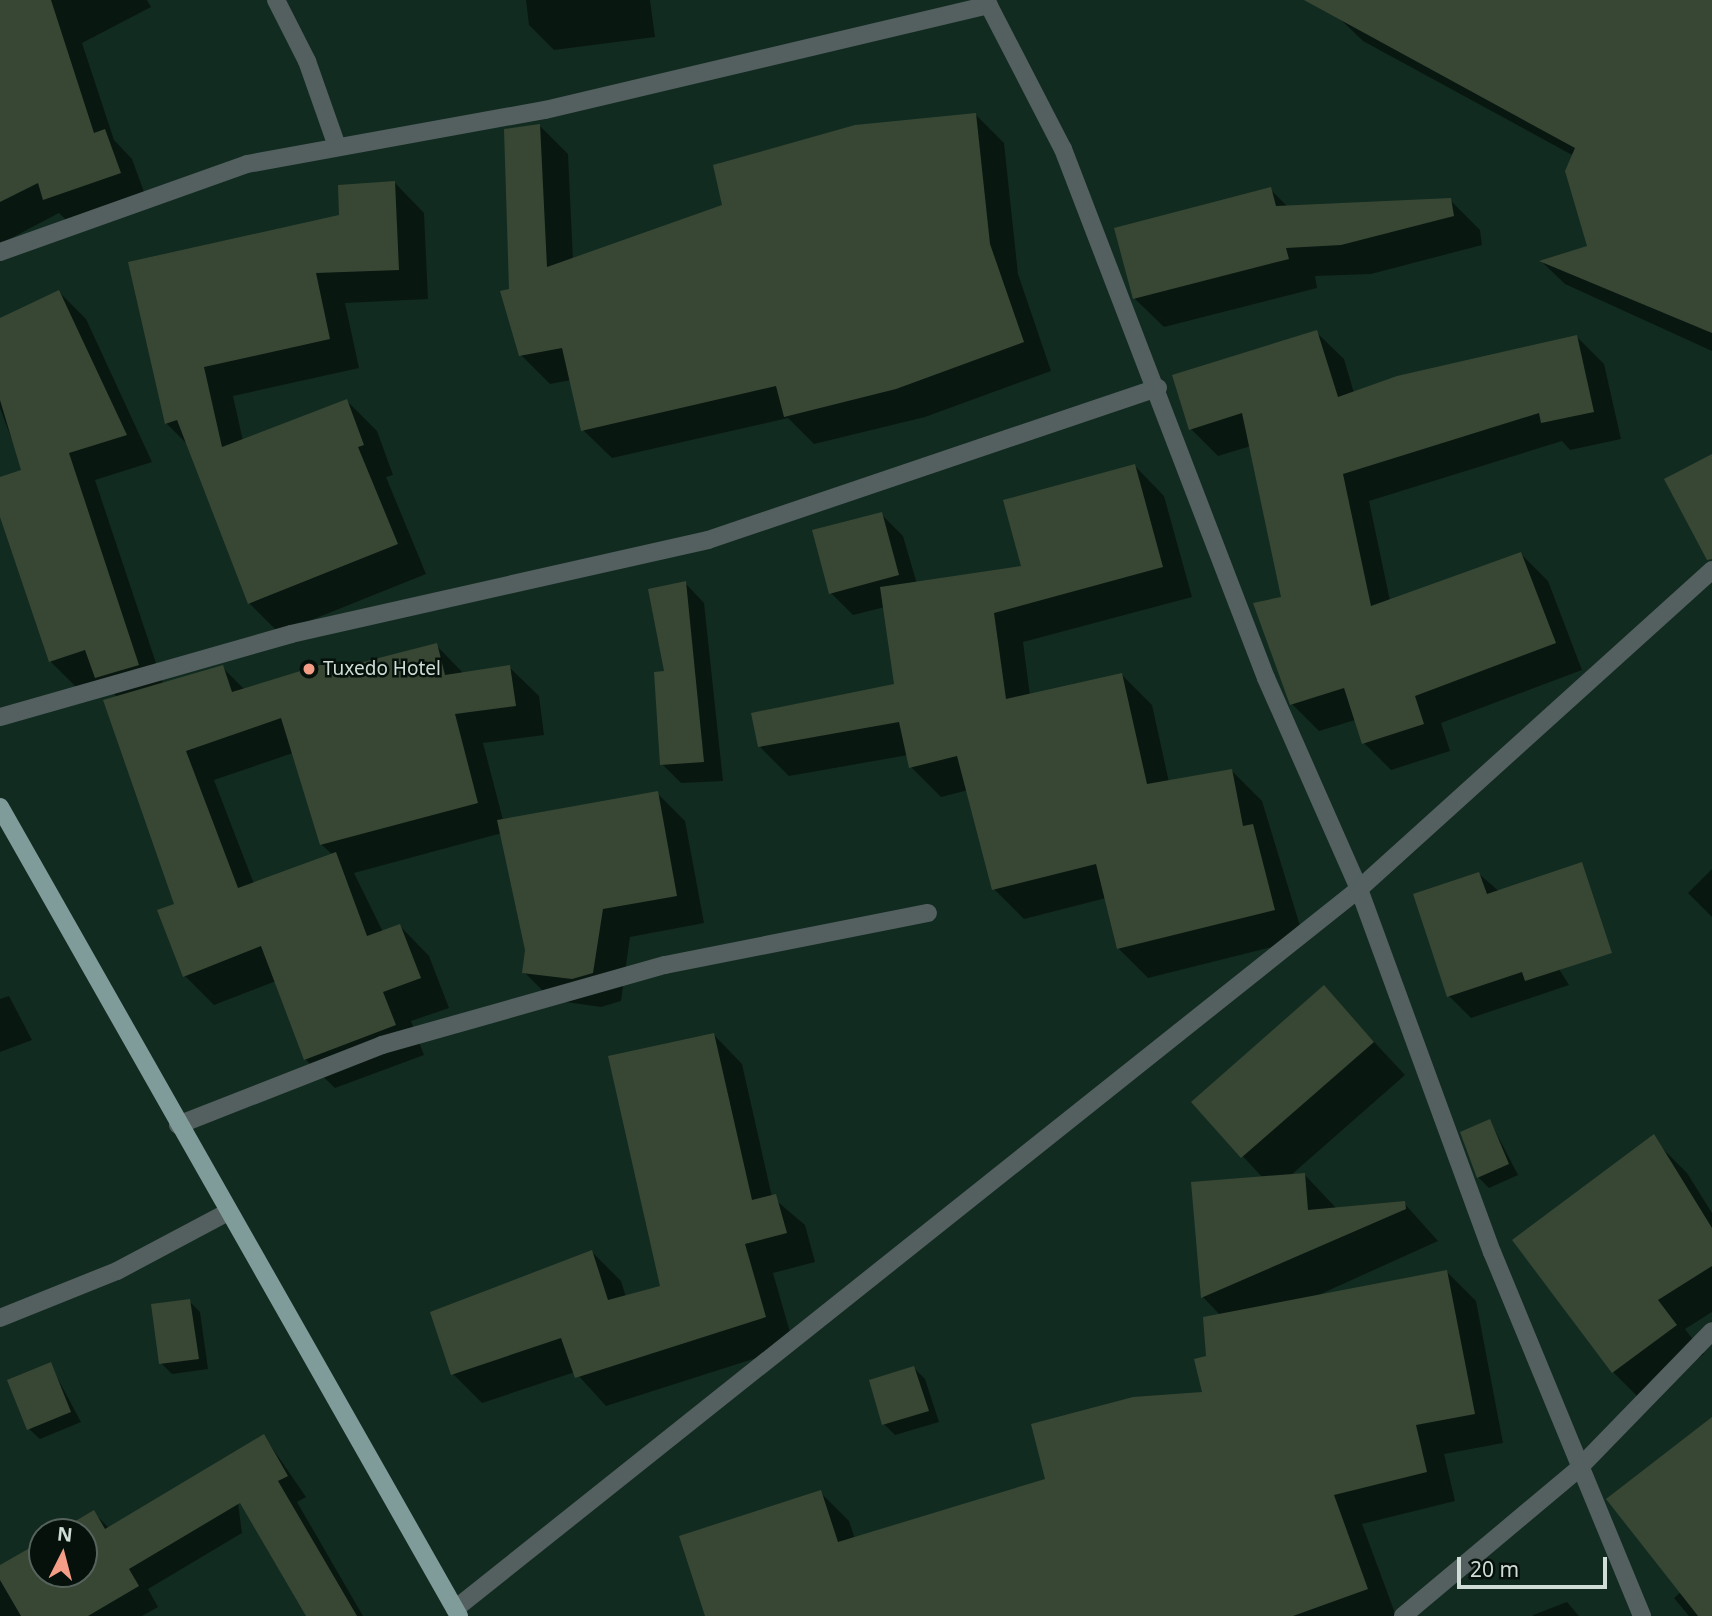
<!DOCTYPE html>
<style>
body{margin:0}
#map{position:relative;width:1712px;height:1616px;overflow:hidden;background:#122b20;font-family:"Noto Sans",sans-serif}
div>[style]{position:absolute}
.shadow>*{inset:0;background:#0007}
.building>*{inset:0;background:#384734}
.minor>*{height:18px;margin:-9px;padding:0 9px;transform-origin:9px;border-radius:9px;background:#53605f}
.major>*{height:18px;margin:-9px;padding:0 9px;transform-origin:9px;border-radius:9px;background:#809c9a}
.dots>*{width:19px;height:19px;translate:-50% -50%;box-sizing:border-box;border:4px solid #06110c;border-radius:50%}
span{translate:-50% -50%;white-space:nowrap;text-align:center;line-height:1.15;-webkit-text-stroke:5px #06110c;paint-order:stroke}
.poi-label{font-size:19px;color:#cfddd6}
.left{translate:0 -50%;text-align:left}
.north{position:absolute;left:28px;top:1518px;width:70px;height:70px;box-sizing:border-box;background:#06110c;border:2px solid #56635d;border-radius:50%;rotate:6deg;font-size:19px;font-weight:700;line-height:28px;text-align:center;color:#cfddd6}
.north::after{content:'';display:block;margin:auto;width:24px;height:32px;background:#f49e88;clip-path:polygon(50% 0,100% 100%,50% 72%,0 100%)}
.scale{position:absolute;left:1457px;top:1557px;width:150px;height:32px;box-sizing:border-box;border:4px solid #cfddd6;border-top:0;padding-left:9px;font-size:21px;line-height:24px;white-space:nowrap;color:#cfddd6;-webkit-text-stroke:5px #06110c;paint-order:stroke}
</style>
<div id="map">
<div class="shadow">
<div style="clip-path:polygon(0 0,147px 0,151px 7px,82px 43px,114px 140px,132px 159px,147px 200px,72px 226px,59px 213px,0 244px)"></div>
<div style="clip-path:polygon(526px 0,650px 0,655px 37px,554px 50px,529px 25px)"></div>
<div style="clip-path:polygon(1349px 0,1712px 0,1712px 351px,1565px 284px,1542px 262px,1589px 248px,1574px 156px,1363px 41px,1339px 18px)"></div>
<div style="clip-path:polygon(976px 115px,1004px 143px,1018px 274px,1051px 371px,925px 417px,814px 444px,788px 418px,612px 458px,583px 430px,571px 380px,550px 384px,521px 355px,511px 290px,540px 126px,568px 154px,573px 260px)"></div>
<div style="clip-path:polygon(395px 183px,424px 213px,428px 299px,345px 303px,359px 368px,233px 396px,243px 441px,347px 401px,377px 431px,393px 475px,386px 477px,426px 574px,279px 633px,249px 603px,189px 446px,166px 423px,131px 263px,341px 217px)"></div>
<div style="clip-path:polygon(1270px 189px,1288px 207px,1450px 200px,1480px 230px,1482px 245px,1371px 274px,1315px 276px,1317px 288px,1164px 327px,1134px 298px)"></div>
<div style="clip-path:polygon(evenodd,59px 292px,86px 319px,152px 462px,95px 480px,163px 684px,222px 667px,245px 690px,333px 663px,340px 670px,436px 645px,464px 674px,509px 667px,539px 696px,544px 735px,483px 743px,503px 820px,657px 793px,685px 821px,704px 923px,630px 937px,621px 1001px,601px 1007px,552px 1000px,524px 972px,526px 950px,502px 833px,354px 873px,383px 932px,400px 926px,429px 956px,449px 1008px,411px 1021px,424px 1055px,335px 1088px,305px 1059px,276px 981px,214px 1005px,185px 976px,177px 905px,117px 697px,100px 680px,77px 688px,50px 661px,0 512px,0 479px,24px 472px,0 408px,0 319px,59px 292px,293px 753px,322px 845px,333px 855px,254px 884px,214px 780px,293px 753px)"></div>
<div style="clip-path:polygon(1316px 332px,1344px 359px,1354px 393px,1577px 337px,1604px 364px,1621px 439px,1570px 450px,1562px 441px,1369px 501px,1390px 601px,1521px 554px,1548px 581px,1582px 670px,1441px 723px,1450px 751px,1391px 770px,1364px 743px,1355px 720px,1319px 731px,1292px 704px,1283px 598px,1251px 446px,1218px 456px,1191px 429px)"></div>
<div style="clip-path:polygon(1135px 466px,1164px 496px,1192px 597px,1023px 642px,1030px 696px,1122px 675px,1152px 705px,1169px 782px,1232px 771px,1262px 801px,1304px 939px,1148px 978px,1118px 948px,1106px 898px,1024px 919px,994px 889px,968px 790px,941px 797px,911px 767px,908px 755px,789px 776px,760px 747px,896px 685px,885px 607px,853px 615px,831px 593px,881px 514px,903px 536px,917px 584px,1023px 568px)"></div>
<div style="clip-path:polygon(685px 583px,704px 603px,723px 781px,681px 783px,662px 764px,666px 673px)"></div>
<div style="clip-path:polygon(1712px 869px,1712px 917px,1688px 893px)"></div>
<div style="clip-path:polygon(1479px 874px,1524px 913px,1569px 985px,1471px 1018px,1449px 996px)"></div>
<div style="clip-path:polygon(1324px 988px,1405px 1075px,1290px 1176px,1304px 1174px,1337px 1209px,1404px 1203px,1438px 1241px,1314px 1297px,1447px 1272px,1476px 1301px,1503px 1443px,1444px 1454px,1455px 1501px,1362px 1524px,1396px 1616px,707px 1616px,820px 1492px,849px 1521px,855px 1539px,1047px 1480px,1204px 1393px,1220px 1315px,1203px 1297px,1193px 1184px,1263px 1178px,1193px 1102px)"></div>
<div style="clip-path:polygon(9px 996px,32px 1040px,0 1052px,0 999px)"></div>
<div style="clip-path:polygon(713px 1034px,742px 1064px,772px 1197px,805px 1225px,815px 1262px,773px 1273px,794px 1346px,606px 1406px,575px 1372px,482px 1403px,453px 1374px,592px 1252px,621px 1281px,626px 1297px,662px 1287px)"></div>
<div style="clip-path:polygon(1490px 1121px,1518px 1175px,1489px 1188px,1478px 1177px)"></div>
<div style="clip-path:polygon(1659px 1145px,1687px 1173px,1712px 1213px,1712px 1312px,1685px 1329px,1704px 1354px,1641px 1400px,1613px 1372px)"></div>
<div style="clip-path:polygon(189px 1301px,200px 1312px,208px 1369px,172px 1374px,161px 1363px)"></div>
<div style="clip-path:polygon(50px 1364px,81px 1422px,40px 1439px,29px 1429px)"></div>
<div style="clip-path:polygon(914px 1368px,925px 1379px,939px 1422px,895px 1435px,884px 1424px)"></div>
<div style="clip-path:polygon(1712px 1419px,1712px 1616px,1689px 1616px,1674px 1598px,1681px 1592px)"></div>
<div style="clip-path:polygon(264px 1436px,306px 1497px,297px 1502px,363px 1616px,308px 1616px,237px 1495px,242px 1533px,148px 1589px,158px 1607px,142px 1616px,0 1616px,0 1567px,42px 1543px,42px 1574px,84px 1574px,84px 1532px,60px 1532px,93px 1512px,109px 1528px)"></div>
<div style="clip-path:polygon(1567px 1602px,1579px 1616px,1533px 1616px,1533px 1615px)"></div>
</div>
<div class="building">
<div style="clip-path:polygon(0 0,51px 0,94px 133px,105px 129px,121px 173px,43px 200px,38px 183px,0 202px)"></div>
<div style="clip-path:polygon(1304px 0,1712px 0,1712px 333px,1539px 261px,1587px 246px,1565px 171px,1575px 148px)"></div>
<div style="clip-path:polygon(976px 113px,990px 244px,1024px 342px,896px 389px,784px 417px,776px 386px,581px 431px,562px 348px,519px 356px,500px 291px,509px 289px,504px 129px,540px 124px,547px 267px,722px 205px,713px 165px,855px 125px)"></div>
<div style="clip-path:polygon(395px 181px,399px 270px,316px 273px,330px 339px,204px 367px,222px 447px,347px 399px,364px 445px,358px 447px,398px 544px,248px 604px,177px 420px,165px 424px,128px 262px,339px 215px,338px 185px)"></div>
<div style="clip-path:polygon(1271px 187px,1276px 206px,1451px 198px,1454px 216px,1341px 245px,1286px 248px,1289px 259px,1133px 299px,1114px 228px)"></div>
<div style="clip-path:polygon(59px 290px,127px 435px,69px 453px,139px 665px,95px 678px,85px 650px,49px 662px,0 517px,0 477px,21px 470px,0 400px,0 318px)"></div>
<div style="clip-path:polygon(1317px 330px,1338px 397px,1397px 376px,1577px 335px,1594px 412px,1541px 423px,1539px 413px,1343px 474px,1371px 606px,1521px 552px,1556px 643px,1415px 696px,1424px 724px,1362px 744px,1344px 688px,1290px 705px,1253px 603px,1281px 597px,1242px 413px,1189px 430px,1172px 375px)"></div>
<div style="clip-path:polygon(1712px 454px,1712px 559px,1707px 560px,1664px 479px)"></div>
<div style="clip-path:polygon(1135px 464px,1163px 567px,994px 613px,1006px 699px,1122px 673px,1147px 784px,1232px 769px,1243px 826px,1253px 824px,1275px 910px,1117px 949px,1096px 864px,992px 890px,957px 756px,909px 768px,899px 722px,758px 747px,751px 713px,894px 684px,880px 587px,1021px 566px,1003px 500px)"></div>
<div style="clip-path:polygon(882px 512px,899px 575px,829px 594px,812px 530px)"></div>
<div style="clip-path:polygon(686px 581px,704px 762px,660px 765px,654px 672px,664px 671px,648px 589px)"></div>
<div style="clip-path:polygon(437px 643px,445px 675px,510px 665px,516px 706px,455px 714px,478px 803px,320px 845px,281px 718px,186px 751px,238px 888px,336px 852px,367px 936px,400px 924px,421px 978px,383px 992px,396px 1025px,304px 1060px,261px 946px,183px 977px,157px 910px,174px 904px,103px 700px,223px 665px,232px 692px,333px 661px,336px 669px)"></div>
<div style="clip-path:polygon(658px 791px,677px 896px,603px 909px,593px 973px,572px 979px,522px 973px,525px 950px,497px 820px)"></div>
<div style="clip-path:polygon(1582px 862px,1612px 953px,1525px 981px,1522px 972px,1447px 997px,1413px 894px,1479px 872px,1487px 894px)"></div>
<div style="clip-path:polygon(1324px 985px,1374px 1042px,1241px 1158px,1191px 1102px)"></div>
<div style="clip-path:polygon(714px 1033px,752px 1200px,776px 1194px,787px 1233px,745px 1244px,766px 1317px,575px 1378px,561px 1338px,451px 1375px,430px 1312px,592px 1250px,608px 1300px,660px 1286px,608px 1056px)"></div>
<div style="clip-path:polygon(1490px 1119px,1509px 1164px,1477px 1178px,1460px 1132px)"></div>
<div style="clip-path:polygon(1654px 1134px,1712px 1228px,1712px 1266px,1658px 1300px,1677px 1325px,1612px 1373px,1512px 1240px)"></div>
<div style="clip-path:polygon(1305px 1173px,1308px 1210px,1405px 1201px,1406px 1209px,1201px 1298px,1191px 1182px)"></div>
<div style="clip-path:polygon(1447px 1270px,1475px 1414px,1416px 1425px,1427px 1472px,1334px 1495px,1368px 1589px,1293px 1616px,705px 1616px,679px 1536px,821px 1490px,838px 1542px,1045px 1479px,1031px 1424px,1133px 1397px,1202px 1392px,1194px 1359px,1206px 1356px,1203px 1317px)"></div>
<div style="clip-path:polygon(190px 1299px,199px 1359px,159px 1364px,151px 1304px)"></div>
<div style="clip-path:polygon(51px 1362px,71px 1412px,27px 1430px,7px 1380px)"></div>
<div style="clip-path:polygon(914px 1366px,929px 1411px,882px 1425px,869px 1380px)"></div>
<div style="clip-path:polygon(1712px 1417px,1712px 1616px,1698px 1616px,1606px 1499px)"></div>
<div style="clip-path:polygon(264px 1434px,288px 1476px,278px 1481px,357px 1616px,306px 1616px,240px 1503px,129px 1569px,139px 1586px,88px 1616px,21px 1616px,0 1580px,0 1565px,42px 1541px,42px 1574px,84px 1574px,84px 1532px,57px 1532px,94px 1510px,105px 1529px)"></div>
</div>
<div class="minor">
<div style="left:276px;top:0;width:68px;rotate:63.1deg"></div>
<div style="left:307px;top:61px;width:90px;rotate:70.6deg"></div>
<div style="left:986px;top:0;width:168px;rotate:62.7deg"></div>
<div style="left:1063px;top:149px;width:567px;rotate:69.01deg"></div>
<div style="left:1266px;top:678px;width:231px;rotate:66.2deg"></div>
<div style="left:1359px;top:889px;width:387px;rotate:69.9deg"></div>
<div style="left:1492px;top:1252px;width:394px;rotate:67.6deg"></div>
<div style="left:0;top:252px;width:262px;rotate:-19.6deg"></div>
<div style="left:247px;top:164px;width:303px;rotate:-10.3deg"></div>
<div style="left:545px;top:110px;width:456px;rotate:-13.3deg"></div>
<div style="left:0;top:717px;width:303px;rotate:-15.9deg"></div>
<div style="left:291px;top:634px;width:427px;rotate:-12.7deg"></div>
<div style="left:708px;top:540px;width:475px;rotate:-18.7deg"></div>
<div style="left:178px;top:1125px;width:219px;rotate:-21.4deg"></div>
<div style="left:382px;top:1045px;width:294px;rotate:-15.8deg"></div>
<div style="left:665px;top:965px;width:268px;rotate:-11.2deg"></div>
<div style="left:0;top:1318px;width:126px;rotate:-21.9deg"></div>
<div style="left:117px;top:1271px;width:126px;rotate:-28deg"></div>
<div style="left:455px;top:1609px;width:1156px;rotate:-38.54deg"></div>
<div style="left:1359px;top:889px;width:476px;rotate:-42.1deg"></div>
<div style="left:1403px;top:1616px;width:229px;rotate:-40deg"></div>
<div style="left:1578px;top:1469px;width:192px;rotate:-45.8deg"></div>
</div>
<div class="major">
<div style="left:0;top:807px;width:930px;rotate:60.43deg"></div>
</div>
<div class="dots">
<div style="left:309px;top:669px;background:#f49e88"></div>
</div>
<div class="poi-label">
<span class="left" style="left:323px;top:669px">Tuxedo Hotel</span>
</div>
<div class="north">N</div>
<div class="scale">20 m</div>
</div>
